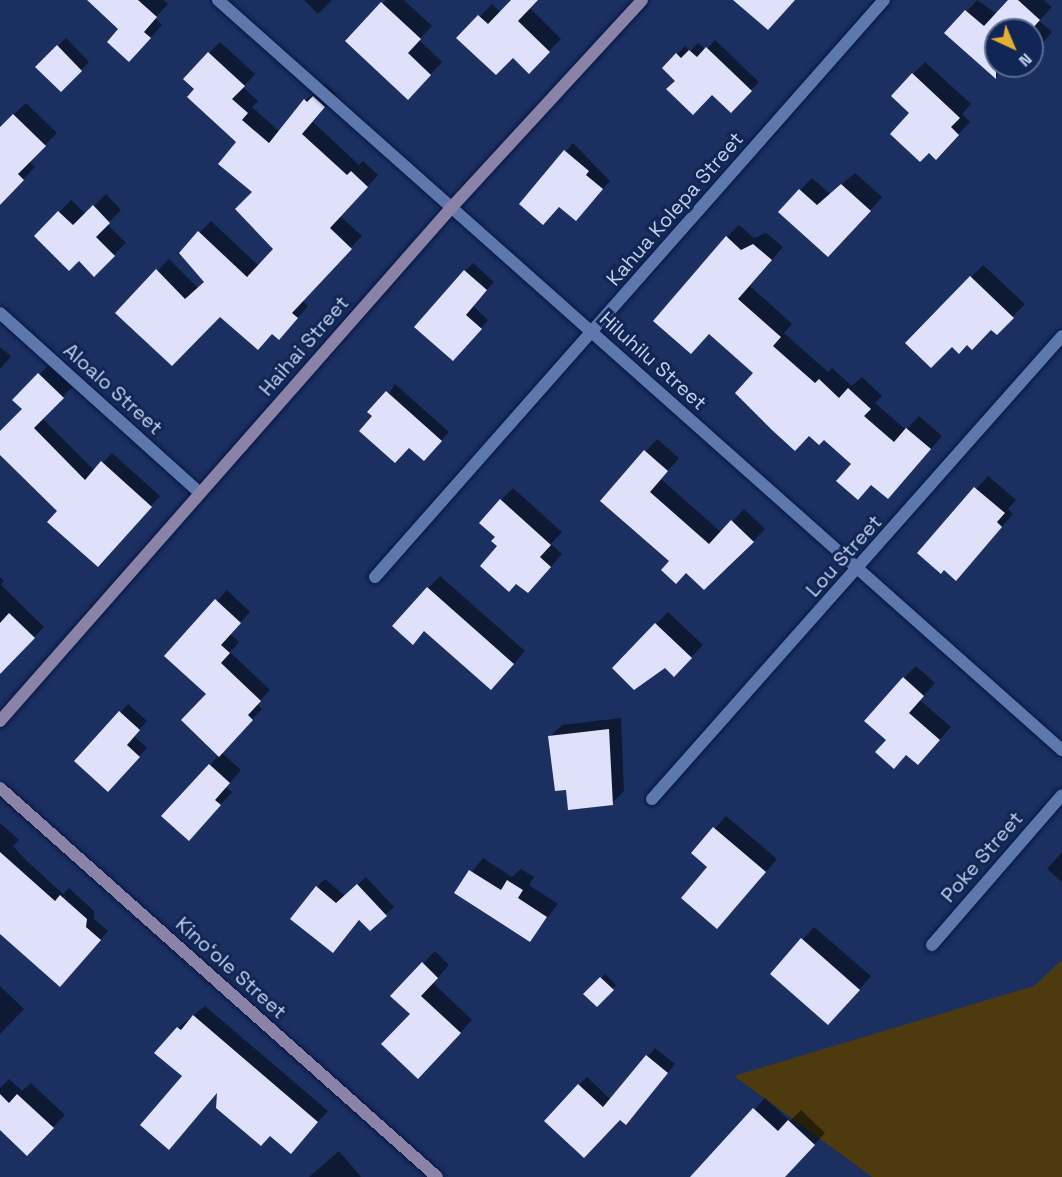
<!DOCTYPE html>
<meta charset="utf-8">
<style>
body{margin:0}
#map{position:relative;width:1062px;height:1177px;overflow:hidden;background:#1b3060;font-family:"Space Grotesk",sans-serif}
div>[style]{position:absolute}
.green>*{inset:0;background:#4e3a0f}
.shadow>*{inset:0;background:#0007}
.building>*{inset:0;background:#dfe0fa}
.roads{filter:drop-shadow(0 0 2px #051643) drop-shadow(0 0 2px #051643)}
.street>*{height:12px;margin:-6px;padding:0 6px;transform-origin:6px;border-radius:6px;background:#5e78ad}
.secondary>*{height:12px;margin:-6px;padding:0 6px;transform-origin:6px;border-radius:6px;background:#8b83a7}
span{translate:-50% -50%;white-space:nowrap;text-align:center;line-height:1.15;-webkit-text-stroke:6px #112654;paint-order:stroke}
.street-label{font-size:20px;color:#c3d2ef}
.north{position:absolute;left:984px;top:18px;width:60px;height:60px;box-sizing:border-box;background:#112654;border:2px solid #586b92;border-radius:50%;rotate:136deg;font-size:16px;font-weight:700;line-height:24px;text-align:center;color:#c3d2ef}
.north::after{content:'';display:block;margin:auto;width:21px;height:27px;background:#e3ae34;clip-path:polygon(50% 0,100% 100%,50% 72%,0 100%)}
</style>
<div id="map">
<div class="green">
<div style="clip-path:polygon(1062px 960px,1062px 1177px,872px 1177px,734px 1076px,1034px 986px)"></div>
</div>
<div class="shadow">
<div style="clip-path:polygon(89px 0,163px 0,168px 4px,155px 18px,162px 25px,141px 48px)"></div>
<div style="clip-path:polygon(304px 0,332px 0,318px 14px)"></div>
<div style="clip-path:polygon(386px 0,404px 0,432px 26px,419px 40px,442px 62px,420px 86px,347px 41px)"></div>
<div style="clip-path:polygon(513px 0,536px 0,529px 7px,561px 39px,529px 71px,513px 56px,459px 38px,492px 4px,501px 13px)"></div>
<div style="clip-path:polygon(977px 0,997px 14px,1010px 0,1044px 0,1052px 7px,1039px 21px,1052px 32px,1032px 55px,1032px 30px,996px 30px,996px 66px,1007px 66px,996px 77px,947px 33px)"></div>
<div style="clip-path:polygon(66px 38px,89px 62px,61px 90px,37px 67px)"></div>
<div style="clip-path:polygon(715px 40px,759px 82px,731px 111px,713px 94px,677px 81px,664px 68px,685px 46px,690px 51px,698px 43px,706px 50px)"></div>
<div style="clip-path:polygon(220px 42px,255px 74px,243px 87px,258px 101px,252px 107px,280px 132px,305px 100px,326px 85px,336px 94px,313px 122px,359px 165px,363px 161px,378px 175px,340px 216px,362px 236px,302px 300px,308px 306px,290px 327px,273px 333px,220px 315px,117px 313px,169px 259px,198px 288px,205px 281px,200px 232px,211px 221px,259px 266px,275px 249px,238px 142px,196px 89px,209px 53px)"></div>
<div style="clip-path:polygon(925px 62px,971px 104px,962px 114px,970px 122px,948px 145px,912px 113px,913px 74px)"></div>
<div style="clip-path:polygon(26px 103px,57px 133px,29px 161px,35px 167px,9px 194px,0 186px,0 127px)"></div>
<div style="clip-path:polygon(573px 143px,610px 181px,583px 211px,559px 205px,521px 204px)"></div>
<div style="clip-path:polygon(855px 173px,882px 197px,841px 243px,800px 190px,812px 178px,830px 194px)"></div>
<div style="clip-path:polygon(106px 194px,121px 210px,107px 224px,126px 243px,94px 274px,79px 259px,36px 236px,71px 200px,86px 214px)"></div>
<div style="clip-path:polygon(739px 225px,754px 238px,766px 233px,783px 247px,750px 286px,792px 324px,784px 333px,828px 372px,832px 368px,852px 386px,862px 377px,882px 396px,875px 403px,906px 430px,919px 416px,942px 436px,900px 485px,853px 464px,710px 333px,727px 237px)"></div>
<div style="clip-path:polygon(473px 263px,494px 282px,473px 306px,488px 320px,461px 351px,465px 271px)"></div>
<div style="clip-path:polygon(983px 265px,1025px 304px,997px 333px,991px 328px,967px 343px,952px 345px,907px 343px)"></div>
<div style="clip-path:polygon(0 347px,11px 356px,0 369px)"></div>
<div style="clip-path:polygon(49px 365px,72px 387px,42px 418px,95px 471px,112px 453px,160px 496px,107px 556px,0 452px,0 433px,24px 409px,14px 400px)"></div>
<div style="clip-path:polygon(395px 384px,449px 432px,432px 451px,374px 416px)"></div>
<div style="clip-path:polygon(657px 439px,679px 458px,661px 479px,722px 533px,744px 509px,765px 529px,727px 569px,686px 572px,602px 501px)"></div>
<div style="clip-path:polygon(988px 476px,1016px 500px,1008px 509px,1013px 514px,968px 566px,944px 568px,919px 553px)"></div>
<div style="clip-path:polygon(513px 488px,562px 532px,551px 544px,562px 554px,540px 579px,499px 546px,501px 500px)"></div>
<div style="clip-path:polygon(440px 576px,525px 651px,503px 676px,425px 630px,412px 643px,428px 588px)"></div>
<div style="clip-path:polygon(0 577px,4px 581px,1px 585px,44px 627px,0 672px)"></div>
<div style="clip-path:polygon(227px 590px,250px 612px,230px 634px,239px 642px,230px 652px,270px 690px,257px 704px,262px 709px,221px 752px,241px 770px,226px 787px,232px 792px,201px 827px,210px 765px,219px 755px,208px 694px,166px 656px)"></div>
<div style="clip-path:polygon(668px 612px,703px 645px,674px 675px,656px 624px)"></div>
<div style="clip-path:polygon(916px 666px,935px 683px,920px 700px,951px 727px,930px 751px,907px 754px,894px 767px,888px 739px,904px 678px)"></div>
<div style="clip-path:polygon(128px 704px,147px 721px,134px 736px,147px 748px,116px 782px,76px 761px)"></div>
<div style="clip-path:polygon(621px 718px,624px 791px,612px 803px,550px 737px,562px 725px)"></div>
<div style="clip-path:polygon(726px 816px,777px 859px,729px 915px,709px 867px,693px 853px)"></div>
<div style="clip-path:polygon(0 823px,19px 840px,13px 846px,27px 861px,63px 894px,69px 888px,94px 911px,94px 919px,108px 931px,68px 977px,0 915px)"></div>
<div style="clip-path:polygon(1062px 852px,1062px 882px,1047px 869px)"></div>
<div style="clip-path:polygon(483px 858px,512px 877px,521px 869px,534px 877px,529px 885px,558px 904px,530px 940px,456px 893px)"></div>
<div style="clip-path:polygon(366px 877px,394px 907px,370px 929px,360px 919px,333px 951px,317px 887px,325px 879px,345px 896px)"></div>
<div style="clip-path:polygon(814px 927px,871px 976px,841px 1011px,772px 973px)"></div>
<div style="clip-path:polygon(435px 951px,449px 965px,433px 983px,472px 1020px,430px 1065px,412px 1014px,392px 996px)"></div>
<div style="clip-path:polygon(605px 974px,616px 985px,597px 1005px,585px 994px)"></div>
<div style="clip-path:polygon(0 986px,24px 1009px,0 1034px)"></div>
<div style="clip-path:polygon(205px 1006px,328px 1111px,301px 1141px,218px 1091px,184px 1076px,178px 1028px)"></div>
<div style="clip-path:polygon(655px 1048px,675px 1064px,634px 1115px,620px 1119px,584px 1156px,579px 1085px,587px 1077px,611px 1100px)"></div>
<div style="clip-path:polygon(9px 1079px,22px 1091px,31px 1083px,65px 1115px,27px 1154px,0 1128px,0 1088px)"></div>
<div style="clip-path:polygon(765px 1098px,790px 1121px,801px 1110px,825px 1133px,791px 1169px,765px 1177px,693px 1177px)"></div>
<div style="clip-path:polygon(339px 1151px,361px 1177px,309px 1177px)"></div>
</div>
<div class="building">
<div style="clip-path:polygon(87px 0,138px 0,157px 17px,144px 32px,151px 38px,129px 62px,107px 42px,118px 29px)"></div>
<div style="clip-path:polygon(511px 0,538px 0,518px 21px,550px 52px,529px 74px,513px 58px,496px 75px,456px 38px,478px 15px,488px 24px)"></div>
<div style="clip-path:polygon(733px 0,795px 0,768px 30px)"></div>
<div style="clip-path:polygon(1008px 0,1018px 0,1040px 20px,1031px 30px,996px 30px,996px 79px,944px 33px,965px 10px,984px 26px)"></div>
<div style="clip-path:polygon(381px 2px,421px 39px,408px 53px,431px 75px,408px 100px,345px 41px)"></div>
<div style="clip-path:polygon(57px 45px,82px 71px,61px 92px,35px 67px)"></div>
<div style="clip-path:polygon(706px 47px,752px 91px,731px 113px,712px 95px,693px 115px,666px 89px,675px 81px,662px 68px,676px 53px,681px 58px,689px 50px,697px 57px)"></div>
<div style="clip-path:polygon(208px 52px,245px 86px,232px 99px,248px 113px,242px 120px,269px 143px,304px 99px,307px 102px,313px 96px,325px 107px,302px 134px,347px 175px,351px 171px,368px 187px,330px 228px,352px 249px,292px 313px,298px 318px,279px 340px,272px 334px,258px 350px,220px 317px,172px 366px,115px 313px,156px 269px,185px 299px,204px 282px,179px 253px,198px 231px,247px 277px,273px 249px,235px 209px,252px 192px,218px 164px,236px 142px,187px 97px,194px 89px,183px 79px)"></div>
<div style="clip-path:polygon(912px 73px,960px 118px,951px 127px,959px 135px,936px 160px,929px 153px,920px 162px,890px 134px,909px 113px,891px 96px)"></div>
<div style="clip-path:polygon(13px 114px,46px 146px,18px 174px,24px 180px,0 205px,0 127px)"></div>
<div style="clip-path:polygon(564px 150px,589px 171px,586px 175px,603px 189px,576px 221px,559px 207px,543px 225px,519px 204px)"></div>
<div style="clip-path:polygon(841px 184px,871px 211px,828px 257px,778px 212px,799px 189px,817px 205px)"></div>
<div style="clip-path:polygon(93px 205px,110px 223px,96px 237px,115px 256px,94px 277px,79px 261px,69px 271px,34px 236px,58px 211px,73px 225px)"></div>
<div style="clip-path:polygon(726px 236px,741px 250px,753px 244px,772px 260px,738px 299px,781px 337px,773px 346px,815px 383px,819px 379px,839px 398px,848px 388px,871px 409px,864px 416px,894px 442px,906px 428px,931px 449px,888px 499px,871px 485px,858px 500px,836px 481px,851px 464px,824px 440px,819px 445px,809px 436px,795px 451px,772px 430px,735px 393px,753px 373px,709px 334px,691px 354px,653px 321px)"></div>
<div style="clip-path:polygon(464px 270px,487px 290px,466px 315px,482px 329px,453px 361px,414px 327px)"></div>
<div style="clip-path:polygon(970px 276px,1014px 318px,997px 335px,991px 330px,972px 350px,967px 345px,959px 354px,952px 347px,931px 368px,905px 343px)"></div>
<div style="clip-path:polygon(38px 373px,64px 398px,34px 428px,85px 480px,101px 461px,152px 507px,98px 567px,47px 522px,57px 511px,0 455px,0 431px,22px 409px,12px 400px)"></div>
<div style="clip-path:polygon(386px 391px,442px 441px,424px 461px,409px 448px,395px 463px,359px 431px,372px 416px,367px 412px)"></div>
<div style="clip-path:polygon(644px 450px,668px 471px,650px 492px,709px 544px,731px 520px,754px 542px,704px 590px,686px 573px,676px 584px,661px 570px,669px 561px,600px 501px)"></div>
<div style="clip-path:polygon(974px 487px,1005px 513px,997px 522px,1002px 527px,956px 581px,944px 570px,941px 574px,917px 553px)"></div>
<div style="clip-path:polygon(500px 499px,551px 545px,540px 557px,551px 567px,528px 593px,516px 584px,509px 592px,480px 566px,497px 546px,491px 541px,495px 537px,479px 523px)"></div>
<div style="clip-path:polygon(427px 587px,514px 664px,491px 690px,424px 631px,413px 645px,392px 626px)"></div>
<div style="clip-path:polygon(215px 599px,241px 623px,221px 645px,230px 653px,221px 663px,261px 701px,248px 715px,253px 720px,219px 757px,181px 720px,206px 694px,164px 656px)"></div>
<div style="clip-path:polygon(9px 613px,35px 638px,0 674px,0 623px)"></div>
<div style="clip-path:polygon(655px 623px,692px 658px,674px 677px,665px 668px,634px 690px,612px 668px)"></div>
<div style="clip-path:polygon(903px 677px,924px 696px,909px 713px,940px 740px,918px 765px,906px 755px,894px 769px,875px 752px,886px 740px,864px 721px)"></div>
<div style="clip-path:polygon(119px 711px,140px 730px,127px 745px,140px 757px,108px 792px,74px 761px)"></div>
<div style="clip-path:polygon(609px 729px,613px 805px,568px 810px,566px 790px,555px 791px,548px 736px)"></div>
<div style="clip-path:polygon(209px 764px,230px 783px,215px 800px,221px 805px,189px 841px,161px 816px)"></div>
<div style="clip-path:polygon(713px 827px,766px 872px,717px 929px,681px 898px,707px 867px,691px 853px)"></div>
<div style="clip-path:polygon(0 852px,55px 901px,60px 895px,87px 919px,86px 927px,101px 940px,60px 987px,0 934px)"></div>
<div style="clip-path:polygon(469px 870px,501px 890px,507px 880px,523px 890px,518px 898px,547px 917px,530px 942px,454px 893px)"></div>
<div style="clip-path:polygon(357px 884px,387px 916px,370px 931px,359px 920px,333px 953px,290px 919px,316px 886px,336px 903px)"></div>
<div style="clip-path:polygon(801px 938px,860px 990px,828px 1025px,770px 974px)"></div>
<div style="clip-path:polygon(422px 962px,438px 978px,421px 996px,461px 1033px,418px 1079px,381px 1044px,410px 1014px,390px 996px)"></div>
<div style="clip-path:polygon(600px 977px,614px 990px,597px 1007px,583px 994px)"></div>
<div style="clip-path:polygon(193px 1015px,318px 1122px,291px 1154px,270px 1136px,261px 1146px,216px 1108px,217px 1093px,169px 1150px,140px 1125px,182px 1076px,154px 1053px,177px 1027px,181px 1030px)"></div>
<div style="clip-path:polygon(646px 1055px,668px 1073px,626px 1125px,620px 1120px,584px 1158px,544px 1121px,578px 1084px,603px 1107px)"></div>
<div style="clip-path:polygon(0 1094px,9px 1103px,17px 1094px,54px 1128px,27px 1156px,0 1130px)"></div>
<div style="clip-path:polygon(753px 1108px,778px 1131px,788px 1120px,815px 1145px,785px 1177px,690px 1177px)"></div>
</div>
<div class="roads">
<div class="street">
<div style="left:218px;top:0;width:1129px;rotate:41.63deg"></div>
<div style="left:0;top:313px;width:269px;rotate:42deg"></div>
<div style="left:375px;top:577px;width:769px;rotate:-48.58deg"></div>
<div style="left:652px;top:799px;width:618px;rotate:-48.47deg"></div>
<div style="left:932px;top:945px;width:198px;rotate:-49.1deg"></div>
</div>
<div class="secondary">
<div style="left:0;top:721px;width:683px;rotate:-48.68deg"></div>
<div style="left:451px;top:208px;width:282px;rotate:-47.4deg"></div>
<div style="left:0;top:788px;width:585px;rotate:41.67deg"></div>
</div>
</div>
<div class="street-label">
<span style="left:675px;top:209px;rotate:-49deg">Kahua Kolepa Street</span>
<span style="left:304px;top:346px;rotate:-49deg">Haihai Street</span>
<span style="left:653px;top:361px;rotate:42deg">Hiluhilu Street</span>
<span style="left:113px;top:389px;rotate:42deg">Aloalo Street</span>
<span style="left:844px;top:556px;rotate:-48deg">Lou Street</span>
<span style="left:982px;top:857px;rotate:-49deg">Poke Street</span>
<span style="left:231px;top:968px;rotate:42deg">Kinoʻole Street</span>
</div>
<div class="north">N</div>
</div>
